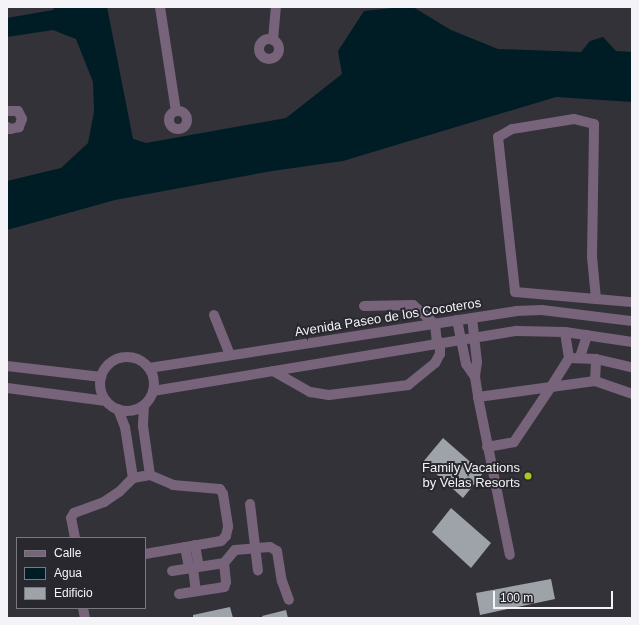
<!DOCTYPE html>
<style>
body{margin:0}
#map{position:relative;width:639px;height:625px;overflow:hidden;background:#333239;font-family:Arial,sans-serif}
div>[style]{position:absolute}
.water>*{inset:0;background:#001c25}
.building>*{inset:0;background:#9ea3aa}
.minor>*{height:10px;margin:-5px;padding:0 5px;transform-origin:5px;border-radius:5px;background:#77637a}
.minor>.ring{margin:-5px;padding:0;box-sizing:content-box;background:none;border:10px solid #77637a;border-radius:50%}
.dots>*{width:11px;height:11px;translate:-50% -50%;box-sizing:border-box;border:2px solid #29282f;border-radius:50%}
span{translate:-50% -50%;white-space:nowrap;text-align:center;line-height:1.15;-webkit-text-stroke:4px #29282f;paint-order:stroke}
.street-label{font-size:13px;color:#f4f3f8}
.poi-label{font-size:13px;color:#f4f3f8}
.right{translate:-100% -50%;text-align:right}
.frame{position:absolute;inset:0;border:8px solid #f4f3f8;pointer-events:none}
.legend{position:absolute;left:16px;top:537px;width:130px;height:72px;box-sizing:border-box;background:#29282f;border:1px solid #7a797f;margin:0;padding:5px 7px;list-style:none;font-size:12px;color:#f4f3f8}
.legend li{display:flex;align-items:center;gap:8px;height:20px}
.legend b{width:20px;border:1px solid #7a797f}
.scale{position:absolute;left:493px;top:591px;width:120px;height:18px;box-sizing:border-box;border:2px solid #f4f3f8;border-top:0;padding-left:5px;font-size:12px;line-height:14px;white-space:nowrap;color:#f4f3f8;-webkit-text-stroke:3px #29282f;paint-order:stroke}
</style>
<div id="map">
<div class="water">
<div style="clip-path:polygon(55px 7px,107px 7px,133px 139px,146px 143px,286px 118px,342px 74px,338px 51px,364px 11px,402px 7px,413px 7px,451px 30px,498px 49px,581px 52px,590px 41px,603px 37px,616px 51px,632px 52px,632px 102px,556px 97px,343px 161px,272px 171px,115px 200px,7px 230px,7px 181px,61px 168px,88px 143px,94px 112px,93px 82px,76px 39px,53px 30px,7px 37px,7px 18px,53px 10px)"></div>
</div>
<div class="building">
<div style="clip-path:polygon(443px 438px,483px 473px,463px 498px,423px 462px)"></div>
<div style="clip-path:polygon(451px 508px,491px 543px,471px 568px,432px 532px)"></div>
<div style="clip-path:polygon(551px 579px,555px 599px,480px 615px,476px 593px)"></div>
<div style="clip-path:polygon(230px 607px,233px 618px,193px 618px,193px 615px)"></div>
<div style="clip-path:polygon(286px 610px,288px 618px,263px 618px,262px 616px)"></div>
</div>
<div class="minor">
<div style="left:160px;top:7px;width:105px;rotate:81.3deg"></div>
<div class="ring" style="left:259px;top:39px;width:10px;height:10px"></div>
<div style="left:273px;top:40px;width:33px;rotate:-85deg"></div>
<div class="ring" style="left:169px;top:111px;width:8px;height:8px"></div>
<div style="left:7px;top:111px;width:11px"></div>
<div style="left:18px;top:111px;width:9px;rotate:63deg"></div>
<div style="left:22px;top:119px;width:9px;rotate:111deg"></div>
<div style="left:19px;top:127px;width:9px;rotate:167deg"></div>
<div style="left:10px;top:129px;width:4px;rotate:-146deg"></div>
<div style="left:596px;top:299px;width:42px;rotate:-95.4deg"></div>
<div style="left:592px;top:257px;width:133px;rotate:-89.1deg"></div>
<div style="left:594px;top:124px;width:21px;rotate:-166deg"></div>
<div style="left:574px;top:119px;width:63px;rotate:170.8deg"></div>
<div style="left:512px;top:129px;width:16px;rotate:150deg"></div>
<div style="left:498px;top:137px;width:156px;rotate:83.7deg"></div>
<div style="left:515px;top:292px;width:81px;rotate:4.9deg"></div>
<div style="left:596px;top:299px;width:36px;rotate:5deg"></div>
<div style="left:364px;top:306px;width:49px;rotate:-1.2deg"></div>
<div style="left:413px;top:305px;width:29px;rotate:41deg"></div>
<div style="left:435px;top:324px;width:18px;rotate:84deg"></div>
<div style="left:214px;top:315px;width:43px;rotate:68.2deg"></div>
<div style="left:472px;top:318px;width:44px;rotate:83.5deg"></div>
<div style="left:477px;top:362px;width:15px;rotate:98deg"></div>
<div style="left:475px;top:377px;width:20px;rotate:81deg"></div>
<div style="left:478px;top:397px;width:161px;rotate:78.6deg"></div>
<div style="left:457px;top:320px;width:45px;rotate:78.4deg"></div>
<div style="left:466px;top:364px;width:16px;rotate:55deg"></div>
<div style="left:580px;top:357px;width:23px;rotate:-72deg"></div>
<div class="ring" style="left:100px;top:357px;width:44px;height:44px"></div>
<div style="left:569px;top:358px;width:27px;rotate:2deg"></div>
<div style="left:596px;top:359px;width:37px;rotate:13deg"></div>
<div style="left:7px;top:366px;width:95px;rotate:6.7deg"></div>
<div style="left:149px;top:368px;width:371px;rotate:-8.8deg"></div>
<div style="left:516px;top:311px;width:26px;rotate:-2deg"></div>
<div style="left:542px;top:310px;width:91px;rotate:7deg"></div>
<div style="left:273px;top:371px;width:43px;rotate:29.6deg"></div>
<div style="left:310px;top:392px;width:19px;rotate:9deg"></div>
<div style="left:329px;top:395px;width:80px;rotate:-7.2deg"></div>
<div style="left:408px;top:385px;width:35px;rotate:-39deg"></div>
<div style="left:435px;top:363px;width:10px;rotate:-61deg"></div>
<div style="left:440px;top:354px;width:12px;rotate:-90deg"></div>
<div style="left:595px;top:381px;width:22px;rotate:-87deg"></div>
<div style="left:7px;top:388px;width:100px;rotate:7.5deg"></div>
<div style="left:153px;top:391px;width:369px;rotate:-9.4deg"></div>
<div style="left:517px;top:331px;width:48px;rotate:1.2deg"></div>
<div style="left:565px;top:332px;width:68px;rotate:8.5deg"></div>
<div style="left:478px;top:397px;width:118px;rotate:-7.8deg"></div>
<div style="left:595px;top:381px;width:39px;rotate:19deg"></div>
<div style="left:144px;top:405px;width:21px;rotate:93deg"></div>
<div style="left:143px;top:426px;width:49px;rotate:81.9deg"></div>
<div style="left:118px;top:409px;width:19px;rotate:69deg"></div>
<div style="left:125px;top:427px;width:52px;rotate:81.1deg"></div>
<div style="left:487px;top:447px;width:27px;rotate:-10deg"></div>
<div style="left:514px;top:442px;width:66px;rotate:-56.1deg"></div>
<div style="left:551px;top:387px;width:34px;rotate:-58deg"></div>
<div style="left:569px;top:358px;width:26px;rotate:-99deg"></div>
<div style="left:250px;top:504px;width:67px;rotate:83.2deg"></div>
<div style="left:75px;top:538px;width:20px;rotate:-101deg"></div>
<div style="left:71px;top:518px;width:6px;rotate:-59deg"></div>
<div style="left:74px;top:513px;width:32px;rotate:-20deg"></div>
<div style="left:104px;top:502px;width:18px;rotate:-34deg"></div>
<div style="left:119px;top:492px;width:20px;rotate:-45deg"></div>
<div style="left:133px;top:478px;width:17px;rotate:-10deg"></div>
<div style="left:150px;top:475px;width:25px;rotate:23deg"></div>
<div style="left:173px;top:485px;width:47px;rotate:4.9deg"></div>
<div style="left:220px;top:489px;width:6px;rotate:59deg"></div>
<div style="left:223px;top:494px;width:33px;rotate:81deg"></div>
<div style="left:228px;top:527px;width:9px;rotate:103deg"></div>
<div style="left:226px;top:536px;width:7px;rotate:135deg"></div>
<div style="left:221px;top:541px;width:77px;rotate:170.3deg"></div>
<div style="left:195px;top:545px;width:22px;rotate:80deg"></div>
<div style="left:185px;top:547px;width:21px;rotate:79deg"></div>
<div style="left:193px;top:568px;width:23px;rotate:83deg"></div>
<div style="left:172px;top:571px;width:53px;rotate:-8.7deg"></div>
<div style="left:224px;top:563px;width:17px;rotate:-50deg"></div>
<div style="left:235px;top:550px;width:35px;rotate:-5deg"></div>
<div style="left:270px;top:547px;width:8px;rotate:30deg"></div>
<div style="left:277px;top:551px;width:30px;rotate:81deg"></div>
<div style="left:282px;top:581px;width:20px;rotate:70deg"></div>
<div style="left:179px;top:594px;width:46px;rotate:-8.8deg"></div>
<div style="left:224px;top:587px;width:5px;rotate:-68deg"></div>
<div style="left:226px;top:582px;width:19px;rotate:-96deg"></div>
<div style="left:83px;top:608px;width:10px;rotate:79deg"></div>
</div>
<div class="dots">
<div style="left:528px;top:476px;background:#a6c820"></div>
</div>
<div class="street-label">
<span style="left:388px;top:318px;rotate:-9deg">Avenida Paseo de los Cocoteros</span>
</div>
<div class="poi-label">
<span class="right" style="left:520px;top:476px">Family Vacations<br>by Velas Resorts</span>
</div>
<div class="frame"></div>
<ul class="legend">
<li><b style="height:5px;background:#77637a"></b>Calle</li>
<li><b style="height:11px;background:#001c25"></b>Agua</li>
<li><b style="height:11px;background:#9ea3aa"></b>Edificio</li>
</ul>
<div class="scale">100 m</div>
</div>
